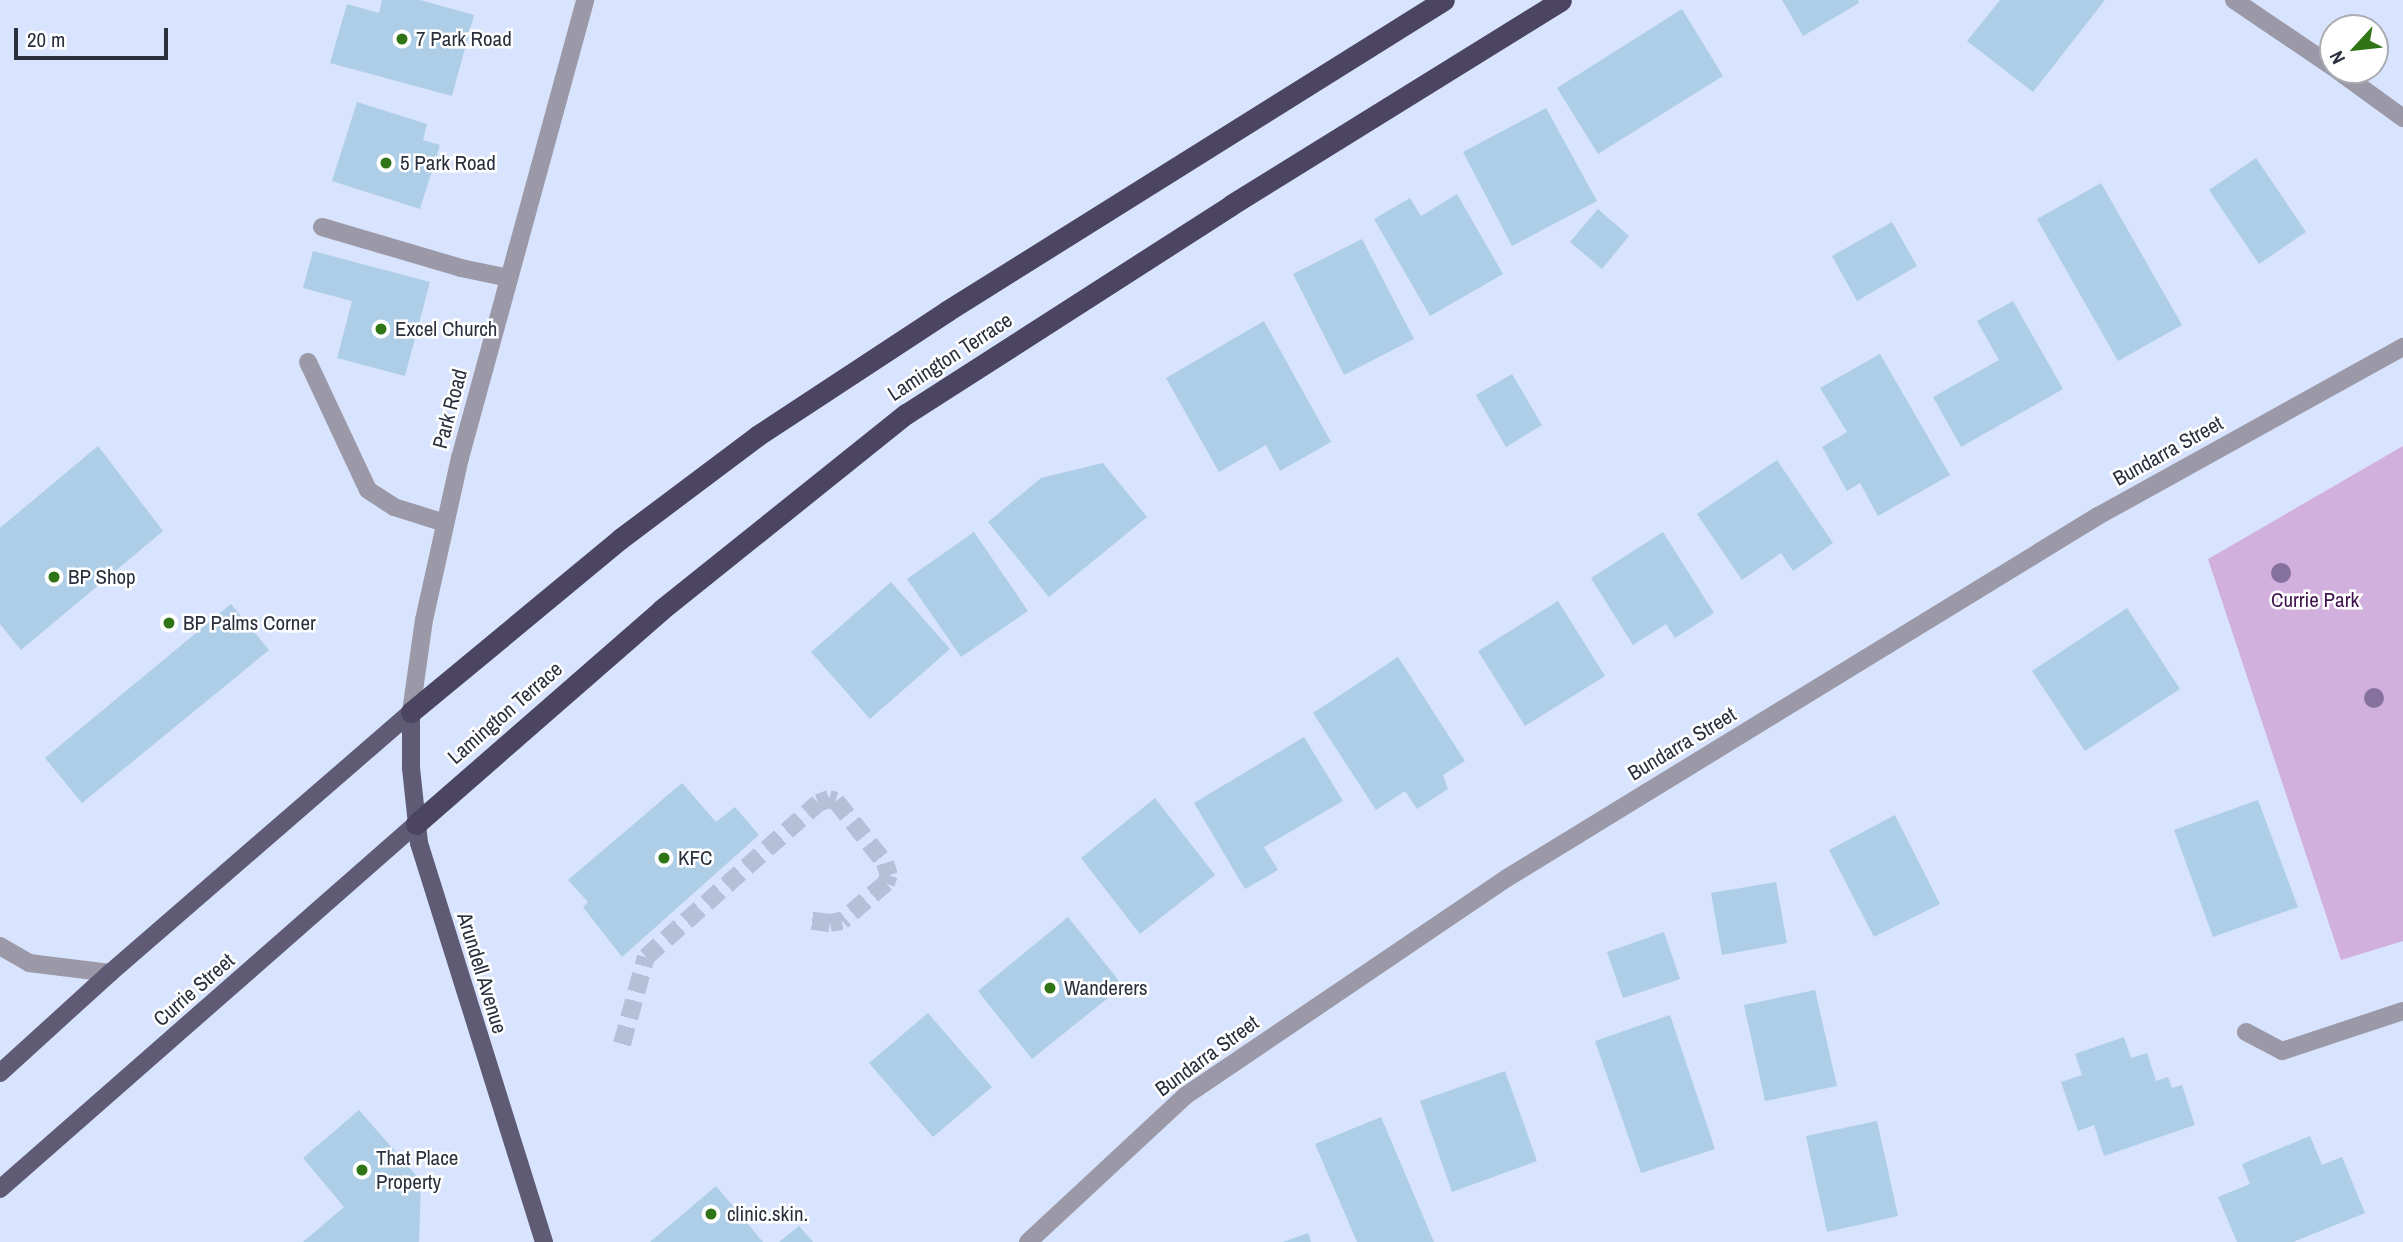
<!DOCTYPE html>
<style>
body{margin:0}
#map{position:relative;width:2403px;height:1242px;overflow:hidden;background:#d8e3fe;font-family:"Archivo Narrow",sans-serif}
div>[style]{position:absolute}
.green>*{inset:0;background:#d2b0dd}
.building>*{inset:0;background:#aecee7}
.minor-tunnel>*{height:18px;margin-top:-9px;transform-origin:0;background:repeating-linear-gradient(90deg,#b5bfd7 0 18px,transparent 0 27px)}
.minor>*{height:18px;margin:-9px;padding:0 9px;transform-origin:9px;border-radius:9px;background:#9b99a8}
.major>*{height:18px;margin:-9px;padding:0 9px;transform-origin:9px;border-radius:9px;background:#5f5b75}
.highway>*{height:21px;margin:-10.5px;padding:0 10.5px;transform-origin:10.5px;border-radius:10.5px;background:#4b4562}
.trees>*{width:20px;height:20px;margin:-10px;border-radius:50%;background:#85719d}
.dots>*{width:19px;height:19px;translate:-50% -50%;box-sizing:border-box;border:4px solid #fff;border-radius:50%}
span{translate:-50% -50%;white-space:nowrap;text-align:center;line-height:1.15;-webkit-text-stroke:5px #fff;paint-order:stroke}
.poi-label{font-size:21px;color:#2a303d}
.left{translate:0 -50%;text-align:left}
.street-label{font-size:21px;color:#2a303d}
.park-label{font-size:21px;color:#41134e}
.north{position:absolute;left:2319px;top:14px;width:70px;height:70px;box-sizing:border-box;background:#fff;border:2px solid #aaacb1;border-radius:50%;rotate:243deg;font-size:19px;font-weight:700;line-height:28px;text-align:center;color:#2a303d}
.north::after{content:'';display:block;margin:auto;width:24px;height:32px;background:#2f7415;clip-path:polygon(50% 0,100% 100%,50% 72%,0 100%)}
.scale{position:absolute;left:14px;top:28px;width:154px;height:32px;box-sizing:border-box;border:4px solid #2a303d;border-top:0;padding-left:9px;font-size:21px;line-height:24px;white-space:nowrap;color:#2a303d;-webkit-text-stroke:5px #fff;paint-order:stroke}
</style>
<div id="map">
<div class="green">
<div style="clip-path:polygon(2403px 446px,2403px 941px,2341px 960px,2208px 559px)"></div>
</div>
<div class="building">
<div style="clip-path:polygon(382px 0,420px 0,474px 15px,452px 96px,330px 63px,347px 4px,379px 13px)"></div>
<div style="clip-path:polygon(1782px 0,1858px 0,1859px 3px,1803px 36px)"></div>
<div style="clip-path:polygon(2000px 0,2105px 0,2033px 92px,1967px 41px)"></div>
<div style="clip-path:polygon(1682px 9px,1723px 76px,1598px 154px,1557px 88px)"></div>
<div style="clip-path:polygon(357px 102px,427px 124px,423px 140px,440px 145px,420px 209px,332px 181px)"></div>
<div style="clip-path:polygon(1546px 108px,1597px 201px,1512px 246px,1463px 152px)"></div>
<div style="clip-path:polygon(2256px 158px,2306px 232px,2259px 264px,2209px 190px)"></div>
<div style="clip-path:polygon(2101px 183px,2182px 325px,2118px 361px,2037px 219px)"></div>
<div style="clip-path:polygon(1457px 194px,1503px 274px,1430px 316px,1374px 219px,1410px 198px,1421px 216px)"></div>
<div style="clip-path:polygon(1598px 209px,1629px 236px,1602px 269px,1570px 242px)"></div>
<div style="clip-path:polygon(1892px 222px,1917px 266px,1857px 301px,1832px 256px)"></div>
<div style="clip-path:polygon(1362px 239px,1414px 339px,1344px 375px,1293px 274px)"></div>
<div style="clip-path:polygon(313px 251px,430px 282px,405px 376px,337px 358px,352px 301px,303px 288px)"></div>
<div style="clip-path:polygon(2013px 301px,2063px 389px,1961px 447px,1933px 397px,1999px 360px,1977px 321px)"></div>
<div style="clip-path:polygon(1264px 321px,1331px 442px,1280px 471px,1266px 445px,1219px 472px,1166px 378px)"></div>
<div style="clip-path:polygon(1880px 354px,1950px 475px,1878px 516px,1860px 483px,1847px 491px,1822px 447px,1847px 432px,1820px 388px)"></div>
<div style="clip-path:polygon(1512px 374px,1542px 425px,1506px 447px,1476px 395px)"></div>
<div style="clip-path:polygon(98px 446px,163px 531px,21px 650px,0 624px,0 528px)"></div>
<div style="clip-path:polygon(1777px 460px,1833px 543px,1793px 571px,1781px 553px,1742px 580px,1697px 514px)"></div>
<div style="clip-path:polygon(1103px 463px,1147px 517px,1049px 597px,988px 522px,1041px 478px)"></div>
<div style="clip-path:polygon(974px 532px,1028px 611px,961px 657px,907px 579px)"></div>
<div style="clip-path:polygon(1663px 532px,1714px 613px,1675px 638px,1666px 624px,1633px 645px,1591px 578px)"></div>
<div style="clip-path:polygon(891px 582px,950px 649px,870px 719px,811px 652px)"></div>
<div style="clip-path:polygon(1558px 601px,1605px 676px,1525px 726px,1478px 651px)"></div>
<div style="clip-path:polygon(231px 604px,269px 650px,82px 803px,45px 758px)"></div>
<div style="clip-path:polygon(2127px 608px,2180px 689px,2085px 751px,2032px 671px)"></div>
<div style="clip-path:polygon(1398px 657px,1465px 761px,1443px 775px,1448px 789px,1417px 809px,1405px 791px,1376px 810px,1313px 713px)"></div>
<div style="clip-path:polygon(1304px 737px,1343px 801px,1264px 847px,1278px 870px,1245px 889px,1194px 803px)"></div>
<div style="clip-path:polygon(682px 783px,716px 822px,735px 807px,759px 835px,622px 957px,583px 907px,588px 902px,568px 880px)"></div>
<div style="clip-path:polygon(1155px 798px,1215px 875px,1140px 934px,1081px 858px)"></div>
<div style="clip-path:polygon(2258px 800px,2298px 907px,2213px 937px,2174px 830px)"></div>
<div style="clip-path:polygon(1895px 815px,1940px 904px,1874px 937px,1829px 850px)"></div>
<div style="clip-path:polygon(1776px 882px,1787px 943px,1722px 955px,1711px 893px)"></div>
<div style="clip-path:polygon(1068px 917px,1123px 986px,1032px 1059px,978px 991px)"></div>
<div style="clip-path:polygon(1664px 932px,1680px 979px,1623px 998px,1607px 952px)"></div>
<div style="clip-path:polygon(1815px 990px,1837px 1086px,1765px 1101px,1744px 1005px)"></div>
<div style="clip-path:polygon(928px 1013px,992px 1087px,933px 1137px,869px 1063px)"></div>
<div style="clip-path:polygon(1670px 1015px,1715px 1149px,1641px 1173px,1595px 1041px)"></div>
<div style="clip-path:polygon(2124px 1037px,2131px 1058px,2147px 1053px,2156px 1081px,2168px 1077px,2172px 1088px,2182px 1085px,2195px 1125px,2104px 1156px,2094px 1125px,2078px 1131px,2061px 1082px,2082px 1075px,2075px 1054px)"></div>
<div style="clip-path:polygon(1505px 1071px,1537px 1161px,1452px 1192px,1420px 1101px)"></div>
<div style="clip-path:polygon(359px 1110px,421px 1181px,419px 1242px,303px 1242px,344px 1207px,303px 1158px)"></div>
<div style="clip-path:polygon(1381px 1117px,1434px 1242px,1357px 1242px,1315px 1144px)"></div>
<div style="clip-path:polygon(1877px 1121px,1898px 1216px,1827px 1232px,1806px 1136px)"></div>
<div style="clip-path:polygon(2310px 1136px,2322px 1165px,2342px 1157px,2365px 1213px,2293px 1242px,2237px 1242px,2218px 1197px,2250px 1184px,2242px 1164px)"></div>
<div style="clip-path:polygon(716px 1186px,763px 1242px,650px 1242px)"></div>
<div style="clip-path:polygon(799px 1226px,813px 1242px,779px 1242px)"></div>
<div style="clip-path:polygon(1308px 1233px,1311px 1242px,1283px 1242px)"></div>
</div>
<div class="minor-tunnel">
<div style="left:622px;top:1044px;width:90px;rotate:-74.6deg"></div>
<div style="left:646px;top:957px;width:231px;rotate:-41.8deg"></div>
<div style="left:818px;top:803px;width:12px;rotate:-20deg"></div>
<div style="left:829px;top:799px;width:7px;rotate:16deg"></div>
<div style="left:836px;top:801px;width:79px;rotate:51.7deg"></div>
<div style="left:885px;top:863px;width:13px;rotate:72deg"></div>
<div style="left:889px;top:875px;width:9px;rotate:111deg"></div>
<div style="left:886px;top:883px;width:58px;rotate:139.2deg"></div>
<div style="left:842px;top:921px;width:12px;rotate:171deg"></div>
<div style="left:830px;top:923px;width:25px;rotate:-173deg"></div>
</div>
<div class="minor">
<div style="left:2234px;top:0;width:120px;rotate:34.1deg"></div>
<div style="left:2337px;top:70px;width:82px;rotate:36deg"></div>
<div style="left:322px;top:227px;width:145px;rotate:16.4deg"></div>
<div style="left:461px;top:268px;width:49px;rotate:11.8deg"></div>
<div style="left:308px;top:362px;width:141px;rotate:64.9deg"></div>
<div style="left:368px;top:490px;width:31px;rotate:33deg"></div>
<div style="left:394px;top:507px;width:53px;rotate:17.4deg"></div>
<div style="left:411px;top:712px;width:93px;rotate:-82deg"></div>
<div style="left:424px;top:620px;width:166px;rotate:-77.5deg"></div>
<div style="left:460px;top:458px;width:475px;rotate:-74.7deg"></div>
<div style="left:0;top:946px;width:34px;rotate:30deg"></div>
<div style="left:29px;top:963px;width:82px;rotate:7deg"></div>
<div style="left:2246px;top:1032px;width:41px;rotate:27.8deg"></div>
<div style="left:2282px;top:1051px;width:127px;rotate:-18.3deg"></div>
<div style="left:1028px;top:1242px;width:214px;rotate:-42.9deg"></div>
<div style="left:1185px;top:1096px;width:389px;rotate:-34.1deg"></div>
<div style="left:1507px;top:878px;width:693px;rotate:-31.49deg"></div>
<div style="left:2098px;top:516px;width:349px;rotate:-29deg"></div>
</div>
<div class="major">
<div style="left:411px;top:712px;width:56px;rotate:90deg"></div>
<div style="left:411px;top:768px;width:75px;rotate:83.9deg"></div>
<div style="left:419px;top:843px;width:418px;rotate:72.6deg"></div>
<div style="left:0;top:1073px;width:149px;rotate:-42.3deg"></div>
<div style="left:110px;top:973px;width:398px;rotate:-40.9deg"></div>
<div style="left:0;top:1189px;width:553px;rotate:-41.26deg"></div>
</div>
<div class="highway">
<div style="left:411px;top:712px;width:271px;rotate:-39.6deg"></div>
<div style="left:620px;top:539px;width:171px;rotate:-36.9deg"></div>
<div style="left:757px;top:436px;width:227px;rotate:-33.3deg"></div>
<div style="left:947px;top:311px;width:586px;rotate:-32.04deg"></div>
<div style="left:416px;top:824px;width:325px;rotate:-41.1deg"></div>
<div style="left:661px;top:610px;width:314px;rotate:-38.7deg"></div>
<div style="left:906px;top:414px;width:386px;rotate:-32.7deg"></div>
<div style="left:1231px;top:205px;width:388px;rotate:-31.8deg"></div>
</div>
<div class="trees">
<div style="left:2281px;top:573px"></div>
<div style="left:2374px;top:698px"></div>
</div>
<div class="dots">
<div style="left:402px;top:39px;background:#2f7415"></div>
<div style="left:386px;top:163px;background:#2f7415"></div>
<div style="left:381px;top:329px;background:#2f7415"></div>
<div style="left:54px;top:577px;background:#2f7415"></div>
<div style="left:169px;top:623px;background:#2f7415"></div>
<div style="left:664px;top:858px;background:#2f7415"></div>
<div style="left:1050px;top:988px;background:#2f7415"></div>
<div style="left:362px;top:1170px;background:#2f7415"></div>
<div style="left:711px;top:1214px;background:#2f7415"></div>
</div>
<div class="poi-label">
<span class="left" style="left:416px;top:39px">7 Park Road</span>
<span class="left" style="left:400px;top:163px">5 Park Road</span>
<span class="left" style="left:395px;top:329px">Excel Church</span>
<span class="left" style="left:68px;top:577px">BP Shop</span>
<span class="left" style="left:183px;top:623px">BP Palms Corner</span>
<span class="left" style="left:678px;top:858px">KFC</span>
<span class="left" style="left:1064px;top:988px">Wanderers</span>
<span class="left" style="left:376px;top:1170px">That Place<br>Property</span>
<span class="left" style="left:727px;top:1214px">clinic.skin.</span>
</div>
<div class="street-label">
<span style="left:950px;top:357px;rotate:-33deg">Lamington Terrace</span>
<span style="left:450px;top:409px;rotate:-75deg">Park Road</span>
<span style="left:2168px;top:451px;rotate:-29deg">Bundarra Street</span>
<span style="left:505px;top:713px;rotate:-41deg">Lamington Terrace</span>
<span style="left:1682px;top:744px;rotate:-31deg">Bundarra Street</span>
<span style="left:482px;top:973px;rotate:73deg">Arundell Avenue</span>
<span style="left:194px;top:990px;rotate:-41deg">Currie Street</span>
<span style="left:1207px;top:1056px;rotate:-36deg">Bundarra Street</span>
</div>
<div class="park-label">
<span style="left:2315px;top:600px">Currie Park</span>
</div>
<div class="north">N</div>
<div class="scale">20 m</div>
</div>
